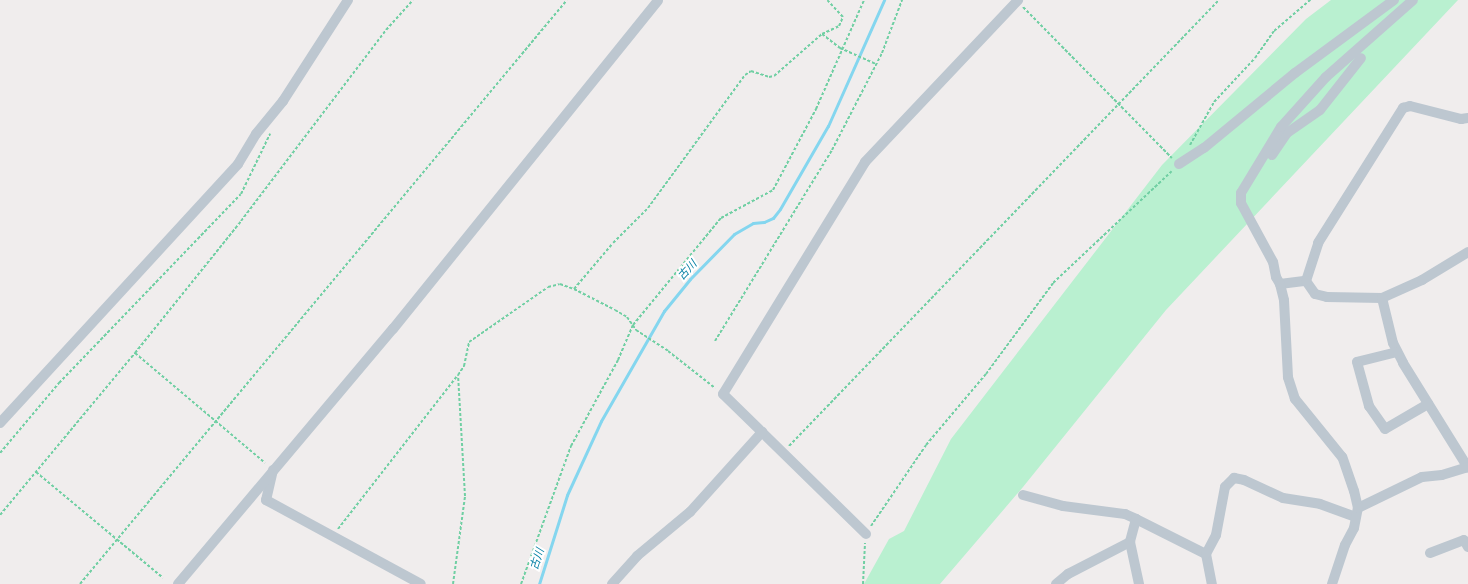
<!DOCTYPE html>
<meta charset="utf-8">
<style>
body{margin:0}
#map{position:relative;width:1468px;height:584px;overflow:hidden;background:#f0eded;font-family:Montserrat,"Noto Sans JP",sans-serif}
div>[style]{position:absolute}
.green>*{inset:0;background:#b9f0d0}
.stream>*{height:3px;margin:-1.5px;padding:0 1.5px;transform-origin:1.5px;border-radius:1.5px;background:#84d6ef}
.path>*{height:2px;margin-top:-1px;transform-origin:0;background:repeating-linear-gradient(90deg,#70cfa3 0 3px,transparent 0 5px)}
.minor>*{height:10px;margin:-5px;padding:0 5px;transform-origin:5px;border-radius:5px;background:#bdc7d0}
span{translate:-50% -50%;white-space:nowrap;text-align:center;line-height:1.15;-webkit-text-stroke:4px #fff;paint-order:stroke}
.water-label{font-size:11px;color:#0780a5;font-style:italic}
</style>
<div id="map">
<div class="green">
<div style="clip-path:polygon(1331px 0,1458px 0,1166px 310px,1023px 487px,940px 584px,864px 584px,889px 539px,904px 531px,951px 439px,1162px 165px,1306px 19px)"></div>
</div>
<div class="stream">
<div style="left:539px;top:584px;width:93px;rotate:-72.5deg"></div>
<div style="left:567px;top:495px;width:81px;rotate:-65.3deg"></div>
<div style="left:601px;top:421px;width:127px;rotate:-60.2deg"></div>
<div style="left:664px;top:311px;width:41px;rotate:-50.9deg"></div>
<div style="left:690px;top:279px;width:63px;rotate:-45.6deg"></div>
<div style="left:734px;top:234px;width:22px;rotate:-30deg"></div>
<div style="left:753px;top:223px;width:11px;rotate:-5deg"></div>
<div style="left:764px;top:222px;width:10px;rotate:-24deg"></div>
<div style="left:773px;top:218px;width:11px;rotate:-52deg"></div>
<div style="left:780px;top:209px;width:96px;rotate:-60deg"></div>
<div style="left:828px;top:126px;width:138px;rotate:-66deg"></div>
</div>
<div class="path">
<div style="left:1023px;top:7px;width:212px;rotate:45.4deg"></div>
<div style="left:822px;top:34px;width:19px;rotate:-25deg"></div>
<div style="left:839px;top:26px;width:10px;rotate:-66deg"></div>
<div style="left:843px;top:17px;width:23px;rotate:-133deg"></div>
<div style="left:1190px;top:145px;width:49px;rotate:-60.8deg"></div>
<div style="left:1214px;top:102px;width:60px;rotate:-47deg"></div>
<div style="left:1255px;top:58px;width:33px;rotate:-55deg"></div>
<div style="left:1274px;top:31px;width:48px;rotate:-40.7deg"></div>
<div style="left:574px;top:289px;width:60px;rotate:-49.7deg"></div>
<div style="left:613px;top:243px;width:49px;rotate:-45deg"></div>
<div style="left:648px;top:208px;width:165px;rotate:-53.9deg"></div>
<div style="left:745px;top:75px;width:7px;rotate:-34deg"></div>
<div style="left:751px;top:71px;width:19px;rotate:18deg"></div>
<div style="left:769px;top:77px;width:5px;rotate:-11deg"></div>
<div style="left:774px;top:76px;width:64px;rotate:-41.2deg"></div>
<div style="left:822px;top:34px;width:23px;rotate:38deg"></div>
<div style="left:840px;top:48px;width:39px;rotate:24deg"></div>
<div style="left:715px;top:341px;width:224px;rotate:-58.5deg"></div>
<div style="left:832px;top:150px;width:109px;rotate:-62.7deg"></div>
<div style="left:882px;top:53px;width:57px;rotate:-69.3deg"></div>
<div style="left:135px;top:353px;width:170px;rotate:40.2deg"></div>
<div style="left:789px;top:446px;width:620px;rotate:-46.05deg"></div>
<div style="left:0;top:453px;width:92px;rotate:-49.9deg"></div>
<div style="left:59px;top:383px;width:262px;rotate:-46.1deg"></div>
<div style="left:241px;top:194px;width:67px;rotate:-64.2deg"></div>
<div style="left:36px;top:472px;width:165px;rotate:39.8deg"></div>
<div style="left:0;top:515px;width:211px;rotate:-50.2deg"></div>
<div style="left:135px;top:353px;width:169px;rotate:-51.2deg"></div>
<div style="left:241px;top:221px;width:240px;rotate:-52.8deg"></div>
<div style="left:386px;top:30px;width:40px;rotate:-48deg"></div>
<div style="left:871px;top:526px;width:98px;rotate:-55.8deg"></div>
<div style="left:926px;top:445px;width:93px;rotate:-49.8deg"></div>
<div style="left:986px;top:374px;width:113px;rotate:-53.6deg"></div>
<div style="left:1053px;top:283px;width:163px;rotate:-43.3deg"></div>
<div style="left:338px;top:529px;width:195px;rotate:-52.1deg"></div>
<div style="left:458px;top:375px;width:11px;rotate:-56deg"></div>
<div style="left:464px;top:366px;width:25px;rotate:-78deg"></div>
<div style="left:469px;top:342px;width:96px;rotate:-34.8deg"></div>
<div style="left:548px;top:287px;width:12px;rotate:-14deg"></div>
<div style="left:560px;top:284px;width:15px;rotate:20deg"></div>
<div style="left:574px;top:289px;width:46px;rotate:27.1deg"></div>
<div style="left:615px;top:310px;width:14px;rotate:30deg"></div>
<div style="left:627px;top:317px;width:16px;rotate:55deg"></div>
<div style="left:636px;top:330px;width:38px;rotate:33deg"></div>
<div style="left:668px;top:351px;width:60px;rotate:38.2deg"></div>
<div style="left:80px;top:584px;width:760px;rotate:-50.18deg"></div>
<div style="left:453px;top:584px;width:89px;rotate:-82.2deg"></div>
<div style="left:465px;top:496px;width:121px;rotate:-93.3deg"></div>
<div style="left:521px;top:584px;width:147px;rotate:-70.1deg"></div>
<div style="left:571px;top:446px;width:98px;rotate:-61.3deg"></div>
<div style="left:618px;top:360px;width:38px;rotate:-67deg"></div>
<div style="left:633px;top:325px;width:139px;rotate:-50.6deg"></div>
<div style="left:721px;top:218px;width:59px;rotate:-28.3deg"></div>
<div style="left:773px;top:190px;width:92px;rotate:-62deg"></div>
<div style="left:816px;top:109px;width:119px;rotate:-66.2deg"></div>
<div style="left:863px;top:584px;width:41px;rotate:-87.2deg"></div>
</div>
<div class="minor">
<div style="left:1272px;top:155px;width:27px;rotate:-56deg"></div>
<div style="left:1287px;top:133px;width:40px;rotate:-34.9deg"></div>
<div style="left:1320px;top:110px;width:66px;rotate:-51.7deg"></div>
<div style="left:1179px;top:164px;width:30px;rotate:-33deg"></div>
<div style="left:1204px;top:148px;width:118px;rotate:-39.5deg"></div>
<div style="left:1295px;top:73px;width:123px;rotate:-36.4deg"></div>
<div style="left:1306px;top:281px;width:40px;rotate:-72deg"></div>
<div style="left:1318px;top:243px;width:160px;rotate:-57.8deg"></div>
<div style="left:1403px;top:108px;width:7px;rotate:-16deg"></div>
<div style="left:1410px;top:106px;width:53px;rotate:14.3deg"></div>
<div style="left:1461px;top:119px;width:7px;rotate:-8deg"></div>
<div style="left:1280px;top:284px;width:26px;rotate:-7deg"></div>
<div style="left:1306px;top:281px;width:16px;rotate:55deg"></div>
<div style="left:1315px;top:294px;width:12px;rotate:14deg"></div>
<div style="left:1327px;top:297px;width:55px;rotate:1deg"></div>
<div style="left:1382px;top:298px;width:44px;rotate:-24.2deg"></div>
<div style="left:1422px;top:280px;width:54px;rotate:-31.3deg"></div>
<div style="left:1382px;top:298px;width:46px;rotate:76.3deg"></div>
<div style="left:1393px;top:343px;width:22px;rotate:63deg"></div>
<div style="left:1403px;top:363px;width:123px;rotate:58.2deg"></div>
<div style="left:1397px;top:352px;width:41px;rotate:166deg"></div>
<div style="left:1357px;top:362px;width:46px;rotate:74.7deg"></div>
<div style="left:1369px;top:406px;width:28px;rotate:55deg"></div>
<div style="left:1385px;top:429px;width:50px;rotate:-30.2deg"></div>
<div style="left:0;top:423px;width:352px;rotate:-47.4deg"></div>
<div style="left:238px;top:164px;width:35px;rotate:-59deg"></div>
<div style="left:256px;top:134px;width:43px;rotate:-50.7deg"></div>
<div style="left:283px;top:101px;width:120px;rotate:-57.2deg"></div>
<div style="left:273px;top:470px;width:31px;rotate:103deg"></div>
<div style="left:266px;top:500px;width:176px;rotate:28.5deg"></div>
<div style="left:1023px;top:495px;width:41px;rotate:15.4deg"></div>
<div style="left:1063px;top:506px;width:63px;rotate:7.4deg"></div>
<div style="left:1125px;top:514px;width:12px;rotate:24deg"></div>
<div style="left:1136px;top:519px;width:78px;rotate:26.6deg"></div>
<div style="left:1206px;top:554px;width:31px;rotate:79deg"></div>
<div style="left:1358px;top:508px;width:71px;rotate:-25.8deg"></div>
<div style="left:1422px;top:477px;width:20px;rotate:-6deg"></div>
<div style="left:1442px;top:475px;width:27px;rotate:-17deg"></div>
<div style="left:1136px;top:519px;width:24px;rotate:105deg"></div>
<div style="left:1130px;top:542px;width:43px;rotate:77.9deg"></div>
<div style="left:866px;top:534px;width:200px;rotate:-135.6deg"></div>
<div style="left:723px;top:394px;width:272px;rotate:-58.5deg"></div>
<div style="left:865px;top:162px;width:223px;rotate:-46.6deg"></div>
<div style="left:1430px;top:553px;width:36px;rotate:-21deg"></div>
<div style="left:1464px;top:540px;width:8px;rotate:60deg"></div>
<div style="left:1206px;top:554px;width:21px;rotate:-62deg"></div>
<div style="left:1216px;top:535px;width:49px;rotate:-79.4deg"></div>
<div style="left:1225px;top:487px;width:13px;rotate:-45deg"></div>
<div style="left:1234px;top:478px;width:10px;rotate:11deg"></div>
<div style="left:1244px;top:480px;width:43px;rotate:24.8deg"></div>
<div style="left:1283px;top:498px;width:37px;rotate:9deg"></div>
<div style="left:1320px;top:504px;width:38px;rotate:20deg"></div>
<div style="left:178px;top:584px;width:334px;rotate:-49.9deg"></div>
<div style="left:393px;top:329px;width:422px;rotate:-51.1deg"></div>
<div style="left:612px;top:584px;width:38px;rotate:-48deg"></div>
<div style="left:637px;top:556px;width:69px;rotate:-39.7deg"></div>
<div style="left:690px;top:512px;width:108px;rotate:-48deg"></div>
<div style="left:1056px;top:584px;width:16px;rotate:-40deg"></div>
<div style="left:1068px;top:574px;width:70px;rotate:-27.3deg"></div>
<div style="left:1332px;top:584px;width:41px;rotate:-71.6deg"></div>
<div style="left:1345px;top:545px;width:19px;rotate:-62deg"></div>
<div style="left:1354px;top:528px;width:20px;rotate:-79deg"></div>
<div style="left:1358px;top:508px;width:17px;rotate:-103deg"></div>
<div style="left:1354px;top:491px;width:36px;rotate:-109deg"></div>
<div style="left:1342px;top:457px;width:75px;rotate:-129deg"></div>
<div style="left:1295px;top:399px;width:23px;rotate:-108deg"></div>
<div style="left:1288px;top:377px;width:77px;rotate:-93deg"></div>
<div style="left:1284px;top:300px;width:16px;rotate:-104deg"></div>
<div style="left:1280px;top:284px;width:8px;rotate:-120deg"></div>
<div style="left:1276px;top:277px;width:15px;rotate:-101deg"></div>
<div style="left:1273px;top:262px;width:67px;rotate:-118.5deg"></div>
<div style="left:1241px;top:203px;width:10px;rotate:-90deg"></div>
<div style="left:1241px;top:193px;width:77px;rotate:-58.8deg"></div>
<div style="left:1281px;top:127px;width:67px;rotate:-48deg"></div>
<div style="left:1326px;top:77px;width:116px;rotate:-41.5deg"></div>
</div>
<div class="water-label">
<span style="left:687px;top:270px;rotate:-47deg">古川</span>
<span style="left:537px;top:559px;rotate:-72deg">古川</span>
</div>
</div>
